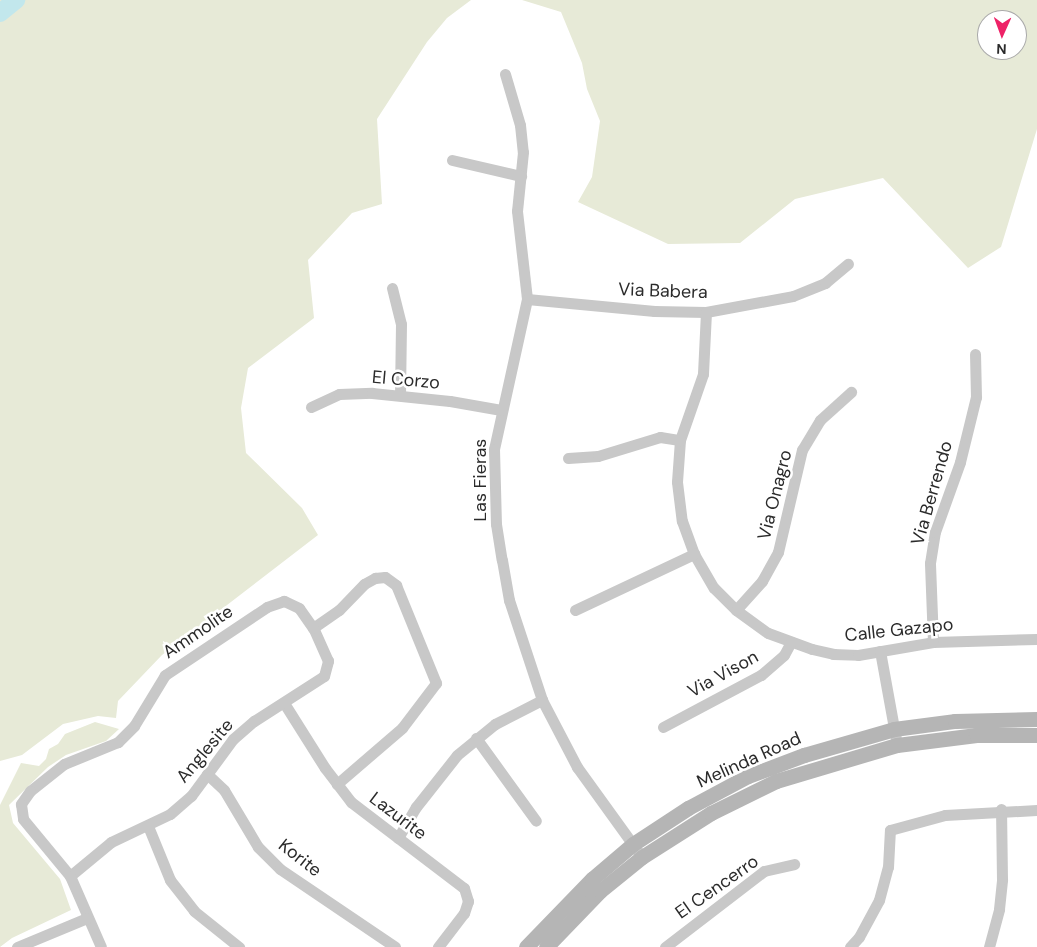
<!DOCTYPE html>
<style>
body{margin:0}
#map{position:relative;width:1037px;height:947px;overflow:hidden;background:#fff;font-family:"DM Sans",sans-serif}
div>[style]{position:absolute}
.green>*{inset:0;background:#e7ead7}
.river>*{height:18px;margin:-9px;padding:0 9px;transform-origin:9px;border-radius:9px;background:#c2e7ec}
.street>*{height:11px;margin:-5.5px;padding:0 5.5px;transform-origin:5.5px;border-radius:5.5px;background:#c8c8c8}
.secondary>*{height:15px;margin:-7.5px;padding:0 7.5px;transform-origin:7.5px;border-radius:7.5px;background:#b5b5b5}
span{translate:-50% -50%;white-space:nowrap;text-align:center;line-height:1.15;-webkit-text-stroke:5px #fff;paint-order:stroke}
.street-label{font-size:18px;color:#2b2b2b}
.north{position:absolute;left:977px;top:10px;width:50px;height:50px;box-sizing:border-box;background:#fff;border:1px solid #aaa;border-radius:50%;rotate:182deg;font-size:14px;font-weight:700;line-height:20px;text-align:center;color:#2b2b2b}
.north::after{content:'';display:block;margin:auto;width:18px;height:22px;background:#ee2267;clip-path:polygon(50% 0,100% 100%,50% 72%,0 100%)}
</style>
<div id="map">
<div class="green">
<div style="clip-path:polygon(0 0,471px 0,447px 18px,427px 42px,377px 119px,382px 204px,352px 213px,308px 260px,314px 318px,248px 368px,241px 408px,246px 453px,302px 508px,318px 535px,162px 655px,118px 701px,116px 718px,98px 716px,63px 724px,22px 755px,0 761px)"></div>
<div style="clip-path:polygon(evenodd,522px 0,1037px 0,1037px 129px,1001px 247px,968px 268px,883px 178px,795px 199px,740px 243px,668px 244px,578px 202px,592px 177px,600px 121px,587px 89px,582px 63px,561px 12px,522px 0,987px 20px,1017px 20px,1017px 50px,987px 50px,987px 20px)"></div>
<div style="clip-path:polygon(95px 722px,119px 729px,106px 741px,66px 755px,48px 767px,9px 805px,13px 823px,60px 879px,71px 910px,12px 938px,0 947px,0 805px,21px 763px,39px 766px,46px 759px,49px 749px,58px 744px,65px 734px)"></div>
</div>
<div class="river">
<div style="left:0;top:13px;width:21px;rotate:-39deg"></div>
</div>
<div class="street">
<div style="left:505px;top:74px;width:53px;rotate:73.6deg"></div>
<div style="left:520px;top:125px;width:27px;rotate:84deg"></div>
<div style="left:523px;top:152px;width:59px;rotate:95.8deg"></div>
<div style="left:517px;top:211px;width:89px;rotate:83.5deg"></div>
<div style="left:527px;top:299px;width:154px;rotate:102.4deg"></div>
<div style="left:494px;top:449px;width:75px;rotate:88.5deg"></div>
<div style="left:496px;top:524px;width:36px;rotate:81deg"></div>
<div style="left:502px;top:560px;width:41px;rotate:80.1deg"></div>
<div style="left:509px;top:600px;width:105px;rotate:71.7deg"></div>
<div style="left:542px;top:700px;width:76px;rotate:62.4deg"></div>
<div style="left:577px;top:767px;width:111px;rotate:54.2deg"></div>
<div style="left:452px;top:160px;width:71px;rotate:13.1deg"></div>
<div style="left:392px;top:288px;width:37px;rotate:76deg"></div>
<div style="left:401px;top:324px;width:71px;rotate:90.8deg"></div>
<div style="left:527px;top:299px;width:128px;rotate:5.4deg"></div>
<div style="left:654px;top:311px;width:52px;rotate:1.1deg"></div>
<div style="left:706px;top:312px;width:88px;rotate:-10.4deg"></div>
<div style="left:793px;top:296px;width:35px;rotate:-22deg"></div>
<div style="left:825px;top:283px;width:30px;rotate:-40deg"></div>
<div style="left:706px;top:312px;width:62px;rotate:92.8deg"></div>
<div style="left:703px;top:374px;width:70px;rotate:109.2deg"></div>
<div style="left:680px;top:440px;width:42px;rotate:94.1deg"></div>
<div style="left:677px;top:482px;width:39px;rotate:83deg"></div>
<div style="left:682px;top:521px;width:35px;rotate:70deg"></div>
<div style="left:694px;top:554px;width:39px;rotate:60deg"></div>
<div style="left:714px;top:588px;width:31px;rotate:45deg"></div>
<div style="left:736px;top:610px;width:39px;rotate:36deg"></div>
<div style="left:768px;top:633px;width:47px;rotate:20deg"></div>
<div style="left:812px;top:649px;width:22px;rotate:13deg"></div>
<div style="left:833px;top:654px;width:25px;rotate:2deg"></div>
<div style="left:858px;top:655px;width:76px;rotate:-9.8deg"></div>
<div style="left:933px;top:642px;width:104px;rotate:-1.7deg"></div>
<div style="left:311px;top:407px;width:31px;rotate:-25deg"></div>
<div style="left:339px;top:394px;width:33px;rotate:-2deg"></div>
<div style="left:372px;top:393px;width:78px;rotate:5.9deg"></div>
<div style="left:450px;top:401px;width:52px;rotate:10deg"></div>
<div style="left:568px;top:458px;width:30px;rotate:-4deg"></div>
<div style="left:598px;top:456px;width:65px;rotate:-17deg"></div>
<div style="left:660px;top:437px;width:20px;rotate:9deg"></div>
<div style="left:575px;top:610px;width:132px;rotate:-25.2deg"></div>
<div style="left:736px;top:610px;width:39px;rotate:-48deg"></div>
<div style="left:762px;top:581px;width:33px;rotate:-61deg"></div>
<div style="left:778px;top:552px;width:105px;rotate:-76.8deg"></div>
<div style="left:802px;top:450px;width:35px;rotate:-59deg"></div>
<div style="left:820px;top:420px;width:42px;rotate:-42.1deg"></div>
<div style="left:313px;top:628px;width:32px;rotate:-35deg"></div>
<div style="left:339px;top:610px;width:36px;rotate:-46deg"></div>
<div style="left:364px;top:584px;width:13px;rotate:-29deg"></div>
<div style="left:375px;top:578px;width:10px;rotate:-6deg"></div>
<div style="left:385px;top:577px;width:14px;rotate:36deg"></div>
<div style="left:396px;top:585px;width:106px;rotate:67.8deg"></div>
<div style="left:436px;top:683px;width:56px;rotate:127.1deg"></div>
<div style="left:402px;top:728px;width:86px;rotate:139.3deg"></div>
<div style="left:933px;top:642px;width:79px;rotate:-92.2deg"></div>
<div style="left:930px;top:563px;width:31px;rotate:-81deg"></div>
<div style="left:935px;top:532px;width:74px;rotate:-70.3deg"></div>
<div style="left:960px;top:462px;width:67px;rotate:-76.2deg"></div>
<div style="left:976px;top:397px;width:43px;rotate:-91.3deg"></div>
<div style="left:880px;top:651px;width:96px;rotate:79.7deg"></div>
<div style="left:284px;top:703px;width:77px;rotate:57.8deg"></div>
<div style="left:325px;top:768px;width:43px;rotate:52.6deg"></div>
<div style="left:351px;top:802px;width:142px;rotate:37.3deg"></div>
<div style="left:464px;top:888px;width:14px;rotate:73deg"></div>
<div style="left:468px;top:901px;width:13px;rotate:108deg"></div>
<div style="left:464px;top:913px;width:43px;rotate:127.4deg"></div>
<div style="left:663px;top:727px;width:111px;rotate:-28deg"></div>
<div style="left:761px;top:675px;width:30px;rotate:-41deg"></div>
<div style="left:784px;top:655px;width:15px;rotate:-62deg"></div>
<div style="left:476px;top:738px;width:102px;rotate:54.1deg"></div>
<div style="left:207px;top:774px;width:23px;rotate:43deg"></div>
<div style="left:224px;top:790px;width:66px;rotate:59.2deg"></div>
<div style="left:258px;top:847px;width:31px;rotate:45deg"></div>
<div style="left:280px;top:869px;width:139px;rotate:34.1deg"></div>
<div style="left:148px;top:826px;width:58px;rotate:67.8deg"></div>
<div style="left:170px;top:880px;width:39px;rotate:52deg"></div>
<div style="left:194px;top:911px;width:58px;rotate:38.7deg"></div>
<div style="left:398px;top:838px;width:36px;rotate:-60deg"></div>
<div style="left:416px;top:807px;width:66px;rotate:-51.7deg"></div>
<div style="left:457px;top:755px;width:49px;rotate:-39.2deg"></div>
<div style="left:495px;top:724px;width:53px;rotate:-27.1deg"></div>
<div style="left:70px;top:876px;width:53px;rotate:-39.7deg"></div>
<div style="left:111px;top:842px;width:65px;rotate:-25.4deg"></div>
<div style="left:170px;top:814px;width:28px;rotate:-41deg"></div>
<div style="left:191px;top:796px;width:71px;rotate:-53.6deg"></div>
<div style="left:233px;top:739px;width:28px;rotate:-41deg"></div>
<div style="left:254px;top:721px;width:83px;rotate:-32.7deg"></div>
<div style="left:324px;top:676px;width:16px;rotate:-75deg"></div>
<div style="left:328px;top:661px;width:36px;rotate:-114deg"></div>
<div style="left:313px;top:628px;width:24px;rotate:-125deg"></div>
<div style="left:299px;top:608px;width:17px;rotate:-155deg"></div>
<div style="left:284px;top:601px;width:18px;rotate:161deg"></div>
<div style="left:267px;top:607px;width:123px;rotate:146.3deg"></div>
<div style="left:165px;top:675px;width:60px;rotate:121.3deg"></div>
<div style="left:134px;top:726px;width:23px;rotate:135deg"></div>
<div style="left:118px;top:742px;width:58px;rotate:157.8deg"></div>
<div style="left:64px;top:764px;width:43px;rotate:141.5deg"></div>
<div style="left:30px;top:791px;width:16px;rotate:125deg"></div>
<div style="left:21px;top:804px;width:15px;rotate:82deg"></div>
<div style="left:23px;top:819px;width:74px;rotate:50.5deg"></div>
<div style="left:70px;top:876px;width:77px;rotate:66.4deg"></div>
<div style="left:17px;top:947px;width:76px;rotate:-22.5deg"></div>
<div style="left:665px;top:947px;width:125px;rotate:-37.5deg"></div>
<div style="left:764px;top:871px;width:31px;rotate:-13deg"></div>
<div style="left:850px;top:947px;width:13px;rotate:-48deg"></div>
<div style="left:859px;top:937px;width:42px;rotate:-61.6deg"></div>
<div style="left:879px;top:900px;width:34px;rotate:-75deg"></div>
<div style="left:888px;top:867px;width:37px;rotate:-87deg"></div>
<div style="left:890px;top:830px;width:57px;rotate:-15.3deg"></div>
<div style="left:945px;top:815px;width:92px;rotate:-3.1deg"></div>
<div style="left:989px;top:947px;width:39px;rotate:-75deg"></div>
<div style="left:999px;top:909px;width:30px;rotate:-84deg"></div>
<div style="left:1002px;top:879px;width:70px;rotate:-90.8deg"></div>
</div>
<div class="secondary">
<div style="left:526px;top:947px;width:95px;rotate:-45.9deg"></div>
<div style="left:592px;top:879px;width:54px;rotate:-40.5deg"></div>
<div style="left:633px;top:844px;width:66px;rotate:-33.2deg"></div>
<div style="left:688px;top:808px;width:68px;rotate:-28.1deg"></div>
<div style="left:748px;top:776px;width:60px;rotate:-20.6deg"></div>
<div style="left:804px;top:755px;width:94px;rotate:-16.1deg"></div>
<div style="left:894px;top:729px;width:62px;rotate:-7.5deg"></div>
<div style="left:955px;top:721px;width:82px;rotate:-1.4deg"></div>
<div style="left:546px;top:947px;width:78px;rotate:-46deg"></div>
<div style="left:600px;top:891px;width:54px;rotate:-39deg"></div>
<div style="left:642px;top:857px;width:82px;rotate:-32.5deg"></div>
<div style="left:711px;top:813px;width:72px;rotate:-26.2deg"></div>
<div style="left:776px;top:781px;width:126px;rotate:-16.6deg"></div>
<div style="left:897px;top:745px;width:80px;rotate:-7.2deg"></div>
<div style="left:976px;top:735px;width:61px"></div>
</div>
<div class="street-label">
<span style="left:663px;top:291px;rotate:2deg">Via Babera</span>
<span style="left:406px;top:380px;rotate:5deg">El Corzo</span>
<span style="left:480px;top:480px;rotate:-90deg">Las Fieras</span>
<span style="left:932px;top:493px;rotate:-74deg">Via Berrendo</span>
<span style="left:775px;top:495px;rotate:-76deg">Via Onagro</span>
<span style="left:899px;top:630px;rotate:-6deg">Calle Gazapo</span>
<span style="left:198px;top:632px;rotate:-34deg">Ammolite</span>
<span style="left:723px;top:674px;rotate:-29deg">Via Vison</span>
<span style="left:205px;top:751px;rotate:-50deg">Anglesite</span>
<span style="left:749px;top:760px;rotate:-24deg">Melinda Road</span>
<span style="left:398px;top:816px;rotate:37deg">Lazurite</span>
<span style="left:300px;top:858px;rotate:38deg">Korite</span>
<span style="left:717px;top:887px;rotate:-35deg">El Cencerro</span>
</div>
<div class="north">N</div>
</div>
